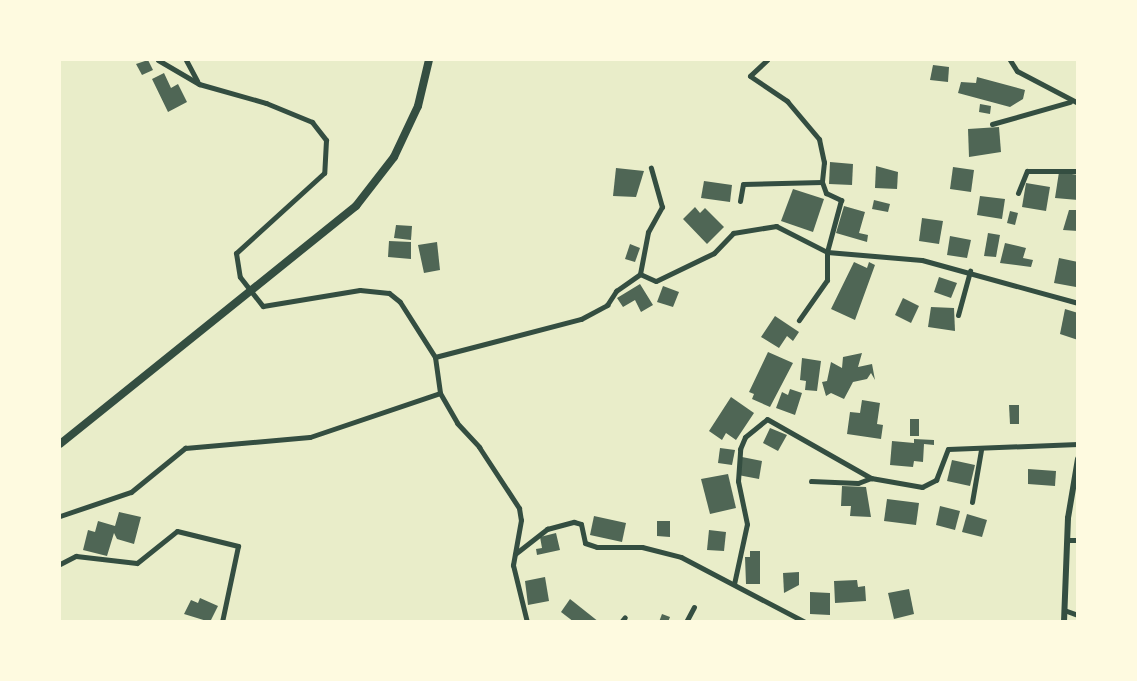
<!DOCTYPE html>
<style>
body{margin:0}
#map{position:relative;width:1137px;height:681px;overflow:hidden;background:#e9edc9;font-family:"PT Sans",sans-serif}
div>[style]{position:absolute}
.building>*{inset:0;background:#4f6655}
.minor>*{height:5px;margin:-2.5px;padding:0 2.5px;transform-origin:2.5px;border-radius:2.5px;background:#344e41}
.tertiary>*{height:6px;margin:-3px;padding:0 3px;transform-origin:3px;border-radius:3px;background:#344e41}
.primary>*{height:8px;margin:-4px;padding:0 4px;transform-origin:4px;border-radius:4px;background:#344e41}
span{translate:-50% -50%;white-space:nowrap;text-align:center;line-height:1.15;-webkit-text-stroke:7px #fefae0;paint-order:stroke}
.frame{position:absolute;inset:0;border:61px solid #fefae0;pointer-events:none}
</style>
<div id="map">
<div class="building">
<div style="clip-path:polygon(148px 60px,153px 70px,142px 75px,136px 64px)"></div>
<div style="clip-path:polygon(933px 65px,949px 67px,948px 82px,930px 80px)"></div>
<div style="clip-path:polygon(164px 73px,171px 88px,178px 84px,187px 102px,168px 112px,152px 79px)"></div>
<div style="clip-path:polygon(977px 77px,1025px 90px,1023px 99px,1010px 107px,958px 93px,961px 82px,976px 83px)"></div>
<div style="clip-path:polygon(980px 104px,991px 106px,990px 114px,979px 112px)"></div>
<div style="clip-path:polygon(999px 127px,1001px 152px,969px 157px,968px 129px)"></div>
<div style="clip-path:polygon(830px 162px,853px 164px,852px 185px,829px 184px)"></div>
<div style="clip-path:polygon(876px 166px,898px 172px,897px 189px,875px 188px)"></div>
<div style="clip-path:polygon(953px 167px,974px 170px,971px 192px,950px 189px)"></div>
<div style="clip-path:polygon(616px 168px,644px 171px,636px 197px,613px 196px)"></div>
<div style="clip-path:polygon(1059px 172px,1078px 175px,1078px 200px,1055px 198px)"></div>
<div style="clip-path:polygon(704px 181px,732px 185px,730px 202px,701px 198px)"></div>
<div style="clip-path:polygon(1026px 183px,1050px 187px,1046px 211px,1022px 207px)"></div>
<div style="clip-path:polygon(793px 189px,824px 199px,813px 232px,781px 221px)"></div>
<div style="clip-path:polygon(980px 196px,1005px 199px,1002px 219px,977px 215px)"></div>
<div style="clip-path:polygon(874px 200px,890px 204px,888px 212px,872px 209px)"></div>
<div style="clip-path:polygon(844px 206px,865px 212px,859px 233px,868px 235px,867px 242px,836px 233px)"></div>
<div style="clip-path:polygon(695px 207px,700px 213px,705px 208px,724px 227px,707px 244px,683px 219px)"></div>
<div style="clip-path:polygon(1069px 210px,1078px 210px,1078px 231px,1063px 230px)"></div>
<div style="clip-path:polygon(1010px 211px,1018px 213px,1015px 225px,1007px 223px)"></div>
<div style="clip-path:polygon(922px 218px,943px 221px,939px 244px,919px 241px)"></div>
<div style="clip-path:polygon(396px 225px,412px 226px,411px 240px,394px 238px)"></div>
<div style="clip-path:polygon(988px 233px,1000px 235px,996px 257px,984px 256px)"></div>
<div style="clip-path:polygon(950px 236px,971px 240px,967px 258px,947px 255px)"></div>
<div style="clip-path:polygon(389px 241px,411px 242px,411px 259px,388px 257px)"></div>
<div style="clip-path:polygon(437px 242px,440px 270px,424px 273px,418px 245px)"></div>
<div style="clip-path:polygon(1005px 243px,1026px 248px,1023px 258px,1033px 260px,1031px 267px,1000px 263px)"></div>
<div style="clip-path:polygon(630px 244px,640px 248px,635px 262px,625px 259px)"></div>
<div style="clip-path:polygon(1059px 258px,1078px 262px,1076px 287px,1054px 283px)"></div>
<div style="clip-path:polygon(854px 262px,867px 268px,869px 262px,875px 265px,855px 320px,831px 309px)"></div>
<div style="clip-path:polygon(939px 277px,957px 283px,951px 298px,934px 292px)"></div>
<div style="clip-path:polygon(640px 284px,653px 305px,641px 312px,635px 300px,623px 307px,617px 298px)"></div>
<div style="clip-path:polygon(663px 286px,679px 292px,673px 307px,657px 302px)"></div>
<div style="clip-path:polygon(903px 298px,919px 306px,911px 323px,895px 315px)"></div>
<div style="clip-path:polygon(931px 307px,954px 308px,955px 331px,928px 327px)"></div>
<div style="clip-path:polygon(1065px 309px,1078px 313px,1078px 340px,1060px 334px)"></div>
<div style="clip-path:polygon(775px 316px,799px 332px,793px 341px,787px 336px,779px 348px,761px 337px)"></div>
<div style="clip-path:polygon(768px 352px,793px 363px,770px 407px,752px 399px,754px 394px,749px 392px)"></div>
<div style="clip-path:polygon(862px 353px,858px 367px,872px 364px,875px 380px,871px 373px,867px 379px,853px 382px,844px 399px,831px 393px,826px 396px,822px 382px,827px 381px,831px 362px,842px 368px,843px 357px)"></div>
<div style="clip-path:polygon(802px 358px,821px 361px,817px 391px,805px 390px,806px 381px,800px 380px)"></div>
<div style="clip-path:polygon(790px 389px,802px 393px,795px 415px,776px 408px,782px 392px,788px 395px)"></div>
<div style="clip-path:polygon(731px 397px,754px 413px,736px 440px,726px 433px,722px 440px,709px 431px)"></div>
<div style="clip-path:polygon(862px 400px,880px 403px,877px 424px,883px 425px,881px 439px,847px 434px,850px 412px,860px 413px)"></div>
<div style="clip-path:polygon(1009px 405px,1019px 405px,1019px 424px,1010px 424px)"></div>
<div style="clip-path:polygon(910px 419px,919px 419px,919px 436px,910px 436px)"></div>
<div style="clip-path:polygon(770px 428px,787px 435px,778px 451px,763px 443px)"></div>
<div style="clip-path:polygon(914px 439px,934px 440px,934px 445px,924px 444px,923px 462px,914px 461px,913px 467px,890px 465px,892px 441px,914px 443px)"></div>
<div style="clip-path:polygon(720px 448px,735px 450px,732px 465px,718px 463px)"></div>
<div style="clip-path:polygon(742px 457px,762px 461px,759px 479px,738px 475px)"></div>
<div style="clip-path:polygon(952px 460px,975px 465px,970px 486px,947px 481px)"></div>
<div style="clip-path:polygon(1028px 469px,1056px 471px,1055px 486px,1028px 484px)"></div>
<div style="clip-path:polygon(728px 474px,736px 508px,710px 514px,701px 479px)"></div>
<div style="clip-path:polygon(842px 486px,866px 487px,871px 517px,850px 516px,851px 506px,841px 506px)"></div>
<div style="clip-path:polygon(887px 499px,919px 503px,916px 525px,884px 521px)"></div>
<div style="clip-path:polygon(940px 506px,960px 511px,955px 530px,936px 525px)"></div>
<div style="clip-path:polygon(119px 512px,141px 517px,134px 544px,117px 539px,114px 533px,107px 556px,83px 550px,88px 530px,95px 532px,98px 521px,115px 526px)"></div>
<div style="clip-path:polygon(967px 514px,987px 520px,982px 537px,962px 532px)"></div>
<div style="clip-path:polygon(594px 516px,626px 523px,622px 542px,590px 535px)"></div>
<div style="clip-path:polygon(657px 521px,670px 521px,670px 537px,657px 536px)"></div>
<div style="clip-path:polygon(709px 530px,726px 532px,724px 551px,707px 550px)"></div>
<div style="clip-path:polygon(556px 533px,560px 550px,537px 555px,536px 549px,542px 548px,540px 537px)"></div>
<div style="clip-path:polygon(750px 551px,760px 551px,760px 584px,746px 584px,745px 557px,750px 557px)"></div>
<div style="clip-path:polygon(799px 572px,799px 585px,784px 593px,783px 573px)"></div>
<div style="clip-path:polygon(545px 577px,549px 601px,528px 605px,525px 581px)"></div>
<div style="clip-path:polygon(857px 580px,858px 587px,865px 586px,866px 601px,835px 603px,834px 581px)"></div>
<div style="clip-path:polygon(909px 589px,914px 614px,894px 619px,888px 593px)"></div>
<div style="clip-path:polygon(810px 592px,830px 593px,830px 615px,810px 614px)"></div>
<div style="clip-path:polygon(200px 598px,218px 606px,210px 622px,184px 614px,191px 600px,198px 603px)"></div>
<div style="clip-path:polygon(570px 599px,599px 622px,574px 622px,561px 612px)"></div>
<div style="clip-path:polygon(662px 614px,670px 617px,668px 622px,659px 622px)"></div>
</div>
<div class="minor">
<div style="left:158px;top:60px;width:48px;rotate:30.3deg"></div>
<div style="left:199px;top:84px;width:70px;rotate:15.8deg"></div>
<div style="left:266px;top:103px;width:50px;rotate:22.4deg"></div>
<div style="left:312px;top:122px;width:23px;rotate:52deg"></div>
<div style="left:326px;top:140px;width:33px;rotate:93deg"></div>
<div style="left:324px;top:173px;width:119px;rotate:137.7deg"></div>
<div style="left:236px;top:253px;width:24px;rotate:81deg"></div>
<div style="left:240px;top:277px;width:37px;rotate:52deg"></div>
<div style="left:263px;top:306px;width:98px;rotate:-9.4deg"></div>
<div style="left:360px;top:290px;width:29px;rotate:6deg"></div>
<div style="left:389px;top:293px;width:14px;rotate:39deg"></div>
<div style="left:400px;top:302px;width:65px;rotate:57.5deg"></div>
<div style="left:435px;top:357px;width:36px;rotate:82deg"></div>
<div style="left:440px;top:393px;width:34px;rotate:60deg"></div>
<div style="left:457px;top:423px;width:33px;rotate:47deg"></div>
<div style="left:479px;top:447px;width:73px;rotate:56.7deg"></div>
<div style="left:519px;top:508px;width:12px;rotate:81deg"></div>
<div style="left:521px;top:520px;width:46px;rotate:100.1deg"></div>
<div style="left:513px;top:565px;width:59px;rotate:76.2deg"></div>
<div style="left:186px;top:60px;width:24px;rotate:62deg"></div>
<div style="left:767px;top:60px;width:23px;rotate:137deg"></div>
<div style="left:750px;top:76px;width:45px;rotate:34deg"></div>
<div style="left:787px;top:101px;width:50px;rotate:49.9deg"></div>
<div style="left:819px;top:139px;width:24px;rotate:78deg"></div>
<div style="left:824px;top:162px;width:20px;rotate:96deg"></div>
<div style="left:822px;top:182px;width:12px;rotate:70deg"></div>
<div style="left:826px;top:193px;width:17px;rotate:25deg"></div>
<div style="left:841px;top:200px;width:54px;rotate:105.1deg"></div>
<div style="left:827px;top:252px;width:28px;rotate:90deg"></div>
<div style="left:827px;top:280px;width:49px;rotate:125deg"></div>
<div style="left:1010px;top:60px;width:13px;rotate:58deg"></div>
<div style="left:1017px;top:71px;width:69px;rotate:27.7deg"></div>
<div style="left:992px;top:124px;width:81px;rotate:-15.8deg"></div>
<div style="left:1018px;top:193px;width:24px;rotate:-68deg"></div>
<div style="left:1027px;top:171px;width:51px"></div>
<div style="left:740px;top:201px;width:17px;rotate:-80deg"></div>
<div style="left:743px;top:184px;width:79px;rotate:-1.5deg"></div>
<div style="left:640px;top:274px;width:43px;rotate:-79.2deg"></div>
<div style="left:648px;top:232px;width:29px;rotate:-61deg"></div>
<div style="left:662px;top:207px;width:41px;rotate:-105.8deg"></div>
<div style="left:958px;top:315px;width:46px;rotate:-74.7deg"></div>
<div style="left:435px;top:357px;width:151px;rotate:-14.6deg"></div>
<div style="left:581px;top:319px;width:30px;rotate:-28deg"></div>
<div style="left:607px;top:305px;width:17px;rotate:-57deg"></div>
<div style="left:616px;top:291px;width:29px;rotate:-35deg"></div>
<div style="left:640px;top:274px;width:17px;rotate:24deg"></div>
<div style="left:656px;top:281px;width:64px;rotate:-25.8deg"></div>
<div style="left:714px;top:253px;width:28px;rotate:-46deg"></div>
<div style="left:733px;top:233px;width:44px;rotate:-9.2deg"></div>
<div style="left:776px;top:226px;width:57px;rotate:27deg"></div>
<div style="left:827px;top:252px;width:95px;rotate:4.8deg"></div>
<div style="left:922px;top:260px;width:162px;rotate:15.4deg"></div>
<div style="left:811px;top:481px;width:47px;rotate:2.4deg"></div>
<div style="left:858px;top:483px;width:14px;rotate:-21deg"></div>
<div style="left:972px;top:502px;width:53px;rotate:-80.2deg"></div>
<div style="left:60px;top:516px;width:75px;rotate:-18.7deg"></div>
<div style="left:131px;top:492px;width:70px;rotate:-39.2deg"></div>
<div style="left:185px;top:448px;width:125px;rotate:-5deg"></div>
<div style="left:310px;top:437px;width:137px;rotate:-18.7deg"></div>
<div style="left:1067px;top:540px;width:11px"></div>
<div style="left:515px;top:554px;width:41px;rotate:-38deg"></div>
<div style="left:547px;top:529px;width:28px;rotate:-15deg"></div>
<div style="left:574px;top:522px;width:7px;rotate:16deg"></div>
<div style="left:581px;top:524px;width:19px;rotate:78deg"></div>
<div style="left:585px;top:543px;width:13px;rotate:18deg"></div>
<div style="left:597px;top:547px;width:45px"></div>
<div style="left:642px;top:547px;width:40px;rotate:14.4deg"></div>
<div style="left:681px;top:557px;width:140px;rotate:27.7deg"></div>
<div style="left:60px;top:564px;width:18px;rotate:-27deg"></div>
<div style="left:76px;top:556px;width:61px;rotate:6.5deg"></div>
<div style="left:137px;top:563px;width:51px;rotate:-38.7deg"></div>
<div style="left:177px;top:531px;width:63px;rotate:13.8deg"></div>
<div style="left:238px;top:546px;width:78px;rotate:101.9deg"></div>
<div style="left:734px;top:584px;width:61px;rotate:-77.8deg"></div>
<div style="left:747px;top:524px;width:44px;rotate:-101.8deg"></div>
<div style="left:738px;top:481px;width:32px;rotate:-86deg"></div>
<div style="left:740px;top:449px;width:13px;rotate:-67deg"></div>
<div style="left:745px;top:437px;width:28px;rotate:-39deg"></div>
<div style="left:767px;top:419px;width:120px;rotate:29.6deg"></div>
<div style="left:871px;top:478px;width:52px;rotate:10deg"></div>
<div style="left:922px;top:487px;width:16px;rotate:-27deg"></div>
<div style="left:936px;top:480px;width:33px;rotate:-69deg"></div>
<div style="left:948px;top:449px;width:130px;rotate:-2.2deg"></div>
<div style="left:1064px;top:610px;width:15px;rotate:20deg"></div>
<div style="left:621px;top:622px;width:6px;rotate:-51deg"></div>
<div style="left:686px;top:622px;width:17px;rotate:-62deg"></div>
</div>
<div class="tertiary">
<div style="left:1064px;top:622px;width:104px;rotate:-87.8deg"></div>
<div style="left:1068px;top:518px;width:60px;rotate:-80.4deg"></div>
</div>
<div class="primary">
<div style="left:60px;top:444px;width:380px;rotate:-38.8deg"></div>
<div style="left:356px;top:206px;width:62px;rotate:-52.2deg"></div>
<div style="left:394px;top:157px;width:56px;rotate:-64.8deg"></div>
<div style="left:418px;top:106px;width:47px;rotate:-76.6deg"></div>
</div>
<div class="frame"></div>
</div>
